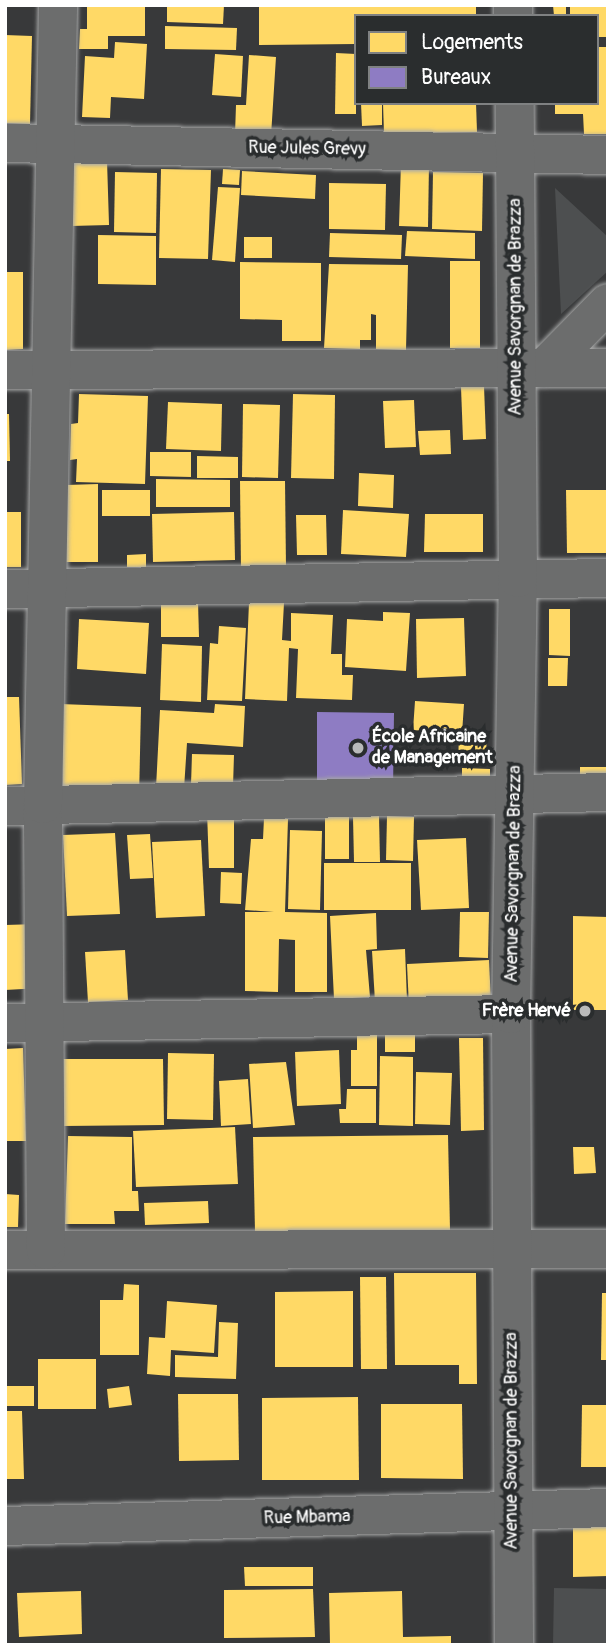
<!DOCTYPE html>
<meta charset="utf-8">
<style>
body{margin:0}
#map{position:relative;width:613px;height:1650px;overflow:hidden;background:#38393a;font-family:Pangolin,sans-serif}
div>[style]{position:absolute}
.green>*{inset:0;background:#4d4f50}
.homes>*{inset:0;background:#ffd966}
.offices>*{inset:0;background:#8e7cc3}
.roads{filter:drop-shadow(0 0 2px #a5a6a6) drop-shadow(0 0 2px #a5a6a6)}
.minor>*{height:38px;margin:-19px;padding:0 19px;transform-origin:19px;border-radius:19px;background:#6c6d6d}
.major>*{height:38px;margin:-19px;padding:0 19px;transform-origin:19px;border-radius:19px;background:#6c6d6d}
.dots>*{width:19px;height:19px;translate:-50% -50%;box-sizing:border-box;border:4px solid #2a2d2e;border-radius:50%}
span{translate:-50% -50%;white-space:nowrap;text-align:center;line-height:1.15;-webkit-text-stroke:7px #2a2d2e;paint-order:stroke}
.street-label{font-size:18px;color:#fff}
.poi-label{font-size:18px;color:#fff;font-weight:700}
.left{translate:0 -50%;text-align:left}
.right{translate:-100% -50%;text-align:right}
.frame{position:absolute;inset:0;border:7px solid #fff;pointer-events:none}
.legend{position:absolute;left:354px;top:14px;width:245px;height:91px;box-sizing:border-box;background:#2a2d2e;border:2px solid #7f8182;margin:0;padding:9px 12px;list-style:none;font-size:21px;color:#fff}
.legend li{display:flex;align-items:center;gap:14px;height:35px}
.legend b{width:35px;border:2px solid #7f8182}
</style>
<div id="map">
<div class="green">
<div style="clip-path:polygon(555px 188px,608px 237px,608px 271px,561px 314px)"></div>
<div style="clip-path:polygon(554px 1588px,608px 1589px,608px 1645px,553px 1645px)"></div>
</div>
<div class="homes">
<div style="clip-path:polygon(87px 5px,145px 5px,145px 36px,108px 36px,108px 49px,79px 49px,80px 29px,87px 29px)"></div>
<div style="clip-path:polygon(167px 5px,224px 5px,223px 24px,167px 22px)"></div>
<div style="clip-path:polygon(259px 5px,476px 5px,476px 16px,356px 16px,356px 44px,259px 45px)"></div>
<div style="clip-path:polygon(553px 5px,566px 5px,566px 16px,554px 16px)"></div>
<div style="clip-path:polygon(570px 5px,608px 5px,608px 37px,597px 37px,597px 16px,570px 16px)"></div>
<div style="clip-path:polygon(165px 26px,237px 28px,236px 50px,165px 49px)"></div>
<div style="clip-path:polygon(5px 35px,32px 36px,30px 124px,5px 123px)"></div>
<div style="clip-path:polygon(115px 42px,147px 44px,144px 99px,111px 97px,110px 118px,82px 117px,85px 56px,114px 58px)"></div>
<div style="clip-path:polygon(597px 47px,608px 47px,608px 134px,584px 134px,583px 114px,555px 114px,555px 103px,597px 103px)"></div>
<div style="clip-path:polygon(336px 53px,356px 54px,356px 114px,335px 114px)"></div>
<div style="clip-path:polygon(215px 54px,243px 56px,241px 97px,212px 95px)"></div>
<div style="clip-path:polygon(249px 55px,276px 57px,271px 136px,235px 134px,236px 105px,246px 105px)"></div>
<div style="clip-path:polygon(361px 103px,382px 103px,382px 125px,362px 126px)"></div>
<div style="clip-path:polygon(383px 103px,476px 103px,477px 132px,384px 133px)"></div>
<div style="clip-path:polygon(107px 160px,109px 225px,71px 226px,70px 161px)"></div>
<div style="clip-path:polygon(401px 163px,429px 164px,428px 227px,399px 226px)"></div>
<div style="clip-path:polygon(161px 169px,211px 170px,208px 259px,159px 258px)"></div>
<div style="clip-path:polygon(223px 169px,240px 170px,239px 185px,222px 184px)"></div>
<div style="clip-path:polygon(242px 171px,316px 175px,315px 199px,241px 195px)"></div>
<div style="clip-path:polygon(115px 172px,157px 173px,156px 233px,114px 232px)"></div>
<div style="clip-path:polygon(433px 172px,483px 173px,482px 231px,432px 229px)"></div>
<div style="clip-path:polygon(329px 183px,386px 184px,385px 230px,329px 229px)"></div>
<div style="clip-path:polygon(218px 187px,240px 188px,235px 262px,212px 260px)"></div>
<div style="clip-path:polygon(407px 231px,475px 233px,475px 259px,405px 256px)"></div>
<div style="clip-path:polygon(330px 233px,402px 235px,401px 259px,329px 257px)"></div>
<div style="clip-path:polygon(98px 235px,156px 236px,156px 285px,98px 284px)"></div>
<div style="clip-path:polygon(244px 237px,272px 237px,272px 258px,244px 258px)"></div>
<div style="clip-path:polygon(450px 261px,480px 261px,480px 348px,450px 348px)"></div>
<div style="clip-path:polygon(240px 262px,321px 263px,321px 341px,282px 341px,282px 320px,240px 319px)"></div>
<div style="clip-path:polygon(329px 264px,408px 265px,406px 350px,376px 349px,376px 315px,371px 314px,371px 340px,360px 340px,360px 349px,324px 348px)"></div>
<div style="clip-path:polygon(5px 272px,23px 272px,23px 349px,5px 350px)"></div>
<div style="clip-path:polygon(484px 386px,486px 439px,463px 440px,461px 387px)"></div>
<div style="clip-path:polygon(79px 394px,148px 396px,145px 484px,76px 482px,77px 459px,70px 460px,71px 424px,78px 423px)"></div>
<div style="clip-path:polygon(293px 394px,335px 395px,334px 479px,291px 478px)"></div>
<div style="clip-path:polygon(414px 400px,416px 447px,385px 448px,383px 401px)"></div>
<div style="clip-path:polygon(168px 402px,222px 404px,221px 451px,166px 449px)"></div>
<div style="clip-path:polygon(243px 404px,280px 405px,278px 478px,242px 477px)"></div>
<div style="clip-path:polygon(5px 414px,9px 414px,10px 461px,5px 461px)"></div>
<div style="clip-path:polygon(450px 430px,451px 454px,420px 455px,418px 431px)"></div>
<div style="clip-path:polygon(150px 452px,191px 452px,191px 477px,150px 476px)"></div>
<div style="clip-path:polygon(197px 456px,238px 457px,238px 478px,197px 478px)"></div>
<div style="clip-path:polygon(359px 473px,394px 475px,393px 508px,358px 506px)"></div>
<div style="clip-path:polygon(156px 479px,230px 480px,230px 507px,156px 507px)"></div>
<div style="clip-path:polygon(240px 481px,285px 481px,286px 568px,241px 569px)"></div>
<div style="clip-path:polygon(98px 484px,98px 562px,66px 562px,66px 485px)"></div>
<div style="clip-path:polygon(102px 490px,150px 490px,150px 516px,102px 516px)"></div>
<div style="clip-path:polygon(566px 490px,608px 490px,608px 553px,567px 553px)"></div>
<div style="clip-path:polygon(343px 510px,409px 514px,406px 557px,341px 554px)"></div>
<div style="clip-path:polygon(5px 512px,21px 512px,21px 567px,5px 567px)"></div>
<div style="clip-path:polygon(234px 512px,235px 560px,153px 562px,152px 514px)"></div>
<div style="clip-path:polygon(425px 514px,483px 514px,483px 552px,424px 552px)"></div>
<div style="clip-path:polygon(296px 515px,326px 515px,327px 555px,297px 555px)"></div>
<div style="clip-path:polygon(146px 554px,146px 567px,127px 567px,127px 555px)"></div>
<div style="clip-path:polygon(161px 602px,198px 602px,199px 637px,161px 637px)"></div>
<div style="clip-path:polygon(249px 602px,284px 603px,282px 640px,291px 641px,291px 613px,333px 615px,331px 654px,342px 654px,342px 675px,353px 675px,352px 700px,296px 698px,298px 649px,289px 648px,287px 701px,245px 699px)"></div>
<div style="clip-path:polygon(549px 609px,570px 609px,570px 656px,549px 655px)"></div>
<div style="clip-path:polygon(383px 612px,410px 613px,406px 671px,345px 667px,347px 619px,383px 621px)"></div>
<div style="clip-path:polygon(464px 618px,466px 676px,417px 678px,416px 619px)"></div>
<div style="clip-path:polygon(79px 619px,149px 623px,146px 674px,77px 669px)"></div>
<div style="clip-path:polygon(219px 626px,246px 628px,242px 701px,207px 700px,210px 643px,218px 644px)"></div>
<div style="clip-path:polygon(162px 644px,202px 646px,201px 702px,160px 700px)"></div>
<div style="clip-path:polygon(548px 658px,568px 658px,567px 686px,548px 686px)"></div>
<div style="clip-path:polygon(5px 697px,19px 697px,22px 784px,5px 785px)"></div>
<div style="clip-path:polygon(415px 701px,464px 704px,462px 734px,456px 733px,456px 743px,435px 742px,435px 732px,413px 730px)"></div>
<div style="clip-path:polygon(60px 704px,141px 707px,139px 799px,63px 797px)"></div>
<div style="clip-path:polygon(215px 704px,245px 706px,243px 747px,187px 743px,184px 789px,156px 788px,160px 710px,214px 713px)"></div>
<div style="clip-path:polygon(459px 737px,487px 738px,485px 763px,458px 761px)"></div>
<div style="clip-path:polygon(192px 754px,234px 755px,233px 786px,191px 785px)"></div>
<div style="clip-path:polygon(580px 767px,608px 767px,608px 781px,580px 781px)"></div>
<div style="clip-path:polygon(462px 768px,490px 769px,490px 785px,462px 784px)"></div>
<div style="clip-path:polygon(207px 811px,234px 811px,234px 868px,209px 868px)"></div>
<div style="clip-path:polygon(379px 816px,380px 862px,354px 862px,353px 817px)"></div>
<div style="clip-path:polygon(387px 816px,414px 817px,413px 861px,386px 860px)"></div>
<div style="clip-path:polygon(325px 817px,349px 817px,349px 859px,325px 859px)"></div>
<div style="clip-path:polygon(264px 818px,288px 819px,285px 912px,327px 913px,327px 992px,295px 992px,295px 940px,279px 939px,278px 992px,245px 991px,245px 912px,274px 912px,245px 910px,251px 839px,263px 839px)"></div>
<div style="clip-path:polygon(290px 830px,322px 831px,320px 910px,288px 909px)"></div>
<div style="clip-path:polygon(115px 833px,120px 914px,67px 916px,63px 835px)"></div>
<div style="clip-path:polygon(150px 834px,153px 878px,130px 879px,127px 835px)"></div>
<div style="clip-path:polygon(466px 838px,469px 908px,421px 910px,417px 840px)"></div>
<div style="clip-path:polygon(201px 840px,205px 916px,156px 918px,152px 842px)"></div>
<div style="clip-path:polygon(324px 863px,411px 863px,411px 910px,324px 910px)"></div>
<div style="clip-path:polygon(221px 872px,242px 873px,241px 904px,220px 903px)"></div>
<div style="clip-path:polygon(460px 912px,489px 912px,488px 958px,459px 957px)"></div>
<div style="clip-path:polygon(376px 913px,377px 949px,366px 950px,370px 997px,334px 999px,330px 916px)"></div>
<div style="clip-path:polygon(573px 916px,608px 917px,608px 1010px,573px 1010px)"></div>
<div style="clip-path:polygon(38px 924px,41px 988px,5px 990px,5px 925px)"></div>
<div style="clip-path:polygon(405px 949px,407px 1001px,375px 1002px,372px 951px)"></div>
<div style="clip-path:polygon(125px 950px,128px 1000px,88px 1002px,85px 952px)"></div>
<div style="clip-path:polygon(489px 960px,491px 1003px,409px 1007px,407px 964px)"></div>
<div style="clip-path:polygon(385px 1033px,415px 1033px,415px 1052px,385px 1052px)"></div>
<div style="clip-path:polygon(357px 1035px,377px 1035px,377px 1086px,351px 1086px,351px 1050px,357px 1050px)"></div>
<div style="clip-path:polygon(459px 1038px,483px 1038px,484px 1130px,461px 1131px)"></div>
<div style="clip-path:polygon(23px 1048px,26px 1141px,5px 1141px,5px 1049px)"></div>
<div style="clip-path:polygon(339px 1050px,341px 1104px,297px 1106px,295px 1052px)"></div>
<div style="clip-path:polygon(168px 1053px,214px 1054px,213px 1120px,167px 1119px)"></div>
<div style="clip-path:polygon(380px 1056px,413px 1057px,413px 1126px,379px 1125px)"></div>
<div style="clip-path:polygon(62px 1059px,163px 1059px,164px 1125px,63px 1126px)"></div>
<div style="clip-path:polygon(286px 1062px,295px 1125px,253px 1128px,249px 1064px)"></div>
<div style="clip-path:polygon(416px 1072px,452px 1073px,450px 1125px,415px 1124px)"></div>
<div style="clip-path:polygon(248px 1079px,251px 1124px,221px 1126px,219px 1081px)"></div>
<div style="clip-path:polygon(347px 1089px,376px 1089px,376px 1123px,340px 1123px,339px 1109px,346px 1109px)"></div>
<div style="clip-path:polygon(235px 1127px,238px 1184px,136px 1187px,133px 1131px)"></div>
<div style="clip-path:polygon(448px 1135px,450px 1230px,255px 1232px,253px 1137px)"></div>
<div style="clip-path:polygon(68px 1136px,132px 1137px,132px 1191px,138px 1191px,139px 1211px,114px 1211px,115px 1224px,65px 1224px)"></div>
<div style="clip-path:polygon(573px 1147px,594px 1147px,596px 1173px,574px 1174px)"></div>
<div style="clip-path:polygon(5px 1194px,19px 1195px,18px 1227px,5px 1227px)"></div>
<div style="clip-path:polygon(208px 1201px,209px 1223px,145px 1225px,144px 1203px)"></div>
<div style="clip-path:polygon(394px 1273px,476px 1273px,477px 1384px,459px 1384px,459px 1365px,395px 1365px)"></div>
<div style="clip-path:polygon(360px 1277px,386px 1277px,387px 1369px,361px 1369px)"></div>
<div style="clip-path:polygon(124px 1284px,139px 1285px,139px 1355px,100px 1355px,100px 1300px,123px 1300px)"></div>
<div style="clip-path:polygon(353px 1291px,353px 1367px,275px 1367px,275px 1292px)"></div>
<div style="clip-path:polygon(602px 1293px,608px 1293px,608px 1360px,601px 1360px)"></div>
<div style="clip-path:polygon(167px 1301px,217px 1305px,214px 1353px,171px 1350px,170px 1376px,147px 1374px,149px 1337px,165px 1338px)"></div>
<div style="clip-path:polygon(219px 1322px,238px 1323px,236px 1379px,175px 1377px,175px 1355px,218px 1357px)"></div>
<div style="clip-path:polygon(38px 1359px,96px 1359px,96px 1409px,38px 1409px)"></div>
<div style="clip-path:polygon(5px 1386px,34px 1386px,34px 1406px,5px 1406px)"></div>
<div style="clip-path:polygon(129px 1386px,132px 1405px,109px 1408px,107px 1389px)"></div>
<div style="clip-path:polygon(178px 1394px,238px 1394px,239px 1460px,179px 1461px)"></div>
<div style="clip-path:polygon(358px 1397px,359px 1480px,262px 1480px,262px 1398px)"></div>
<div style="clip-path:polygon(381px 1404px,462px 1404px,463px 1479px,381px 1478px)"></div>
<div style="clip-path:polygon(582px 1405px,608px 1405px,608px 1467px,581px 1467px)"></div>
<div style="clip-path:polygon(5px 1411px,22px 1411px,24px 1479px,5px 1479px)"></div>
<div style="clip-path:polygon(573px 1527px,608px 1527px,608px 1576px,573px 1577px)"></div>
<div style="clip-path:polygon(244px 1567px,313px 1567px,313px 1586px,245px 1586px)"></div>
<div style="clip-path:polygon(313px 1589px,315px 1637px,224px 1638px,224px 1590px)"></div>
<div style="clip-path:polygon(81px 1591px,82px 1634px,19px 1637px,17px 1593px)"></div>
<div style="clip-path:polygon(402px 1591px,403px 1637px,451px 1636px,451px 1645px,330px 1645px,329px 1593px)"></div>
</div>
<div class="offices">
<div style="clip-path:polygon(317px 712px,394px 713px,393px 791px,317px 790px)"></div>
</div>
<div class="roads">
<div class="minor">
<div style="left:5px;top:143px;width:603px;rotate:1.14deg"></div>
<div style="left:544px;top:368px;width:91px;rotate:-45.4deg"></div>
<div style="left:5px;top:370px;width:603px;rotate:-0.19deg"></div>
<div style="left:5px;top:589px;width:603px;rotate:-1.05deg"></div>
<div style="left:5px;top:806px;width:603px;rotate:-1.33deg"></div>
<div style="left:5px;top:1023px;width:506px;rotate:-1.02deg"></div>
<div style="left:5px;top:1250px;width:603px;rotate:-0.1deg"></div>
<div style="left:46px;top:1250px;width:446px;rotate:-90.4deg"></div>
<div style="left:43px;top:804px;width:799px;rotate:-88.92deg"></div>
<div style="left:5px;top:1526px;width:603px;rotate:-1.71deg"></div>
</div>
<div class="major">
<div style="left:513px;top:5px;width:11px;rotate:90deg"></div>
<div style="left:514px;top:1645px;width:631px;rotate:-90.27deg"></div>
<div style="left:511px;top:1014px;width:436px;rotate:-89.1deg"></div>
<div style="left:518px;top:578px;width:475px;rotate:-90.4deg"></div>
</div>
</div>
<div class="dots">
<div style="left:358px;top:748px;background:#b9baba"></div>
<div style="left:585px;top:1011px;background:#b9baba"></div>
</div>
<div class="street-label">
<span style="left:307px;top:149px;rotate:1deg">Rue Jules Grevy</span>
<span style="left:516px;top:307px;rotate:-90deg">Avenue Savorgnan de Brazza</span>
<span style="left:514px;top:874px;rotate:-89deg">Avenue Savorgnan de Brazza</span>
<span style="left:512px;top:1441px;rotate:-90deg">Avenue Savorgnan de Brazza</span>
<span style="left:307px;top:1518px;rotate:-1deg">Rue Mbama</span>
</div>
<div class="poi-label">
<span class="left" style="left:372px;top:748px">École Africaine<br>de Management</span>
<span class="right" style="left:571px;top:1011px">Frère Hervé</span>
</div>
<div class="frame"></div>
<ul class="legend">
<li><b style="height:19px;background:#ffd966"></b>Logements</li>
<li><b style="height:19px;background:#8e7cc3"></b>Bureaux</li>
</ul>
</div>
